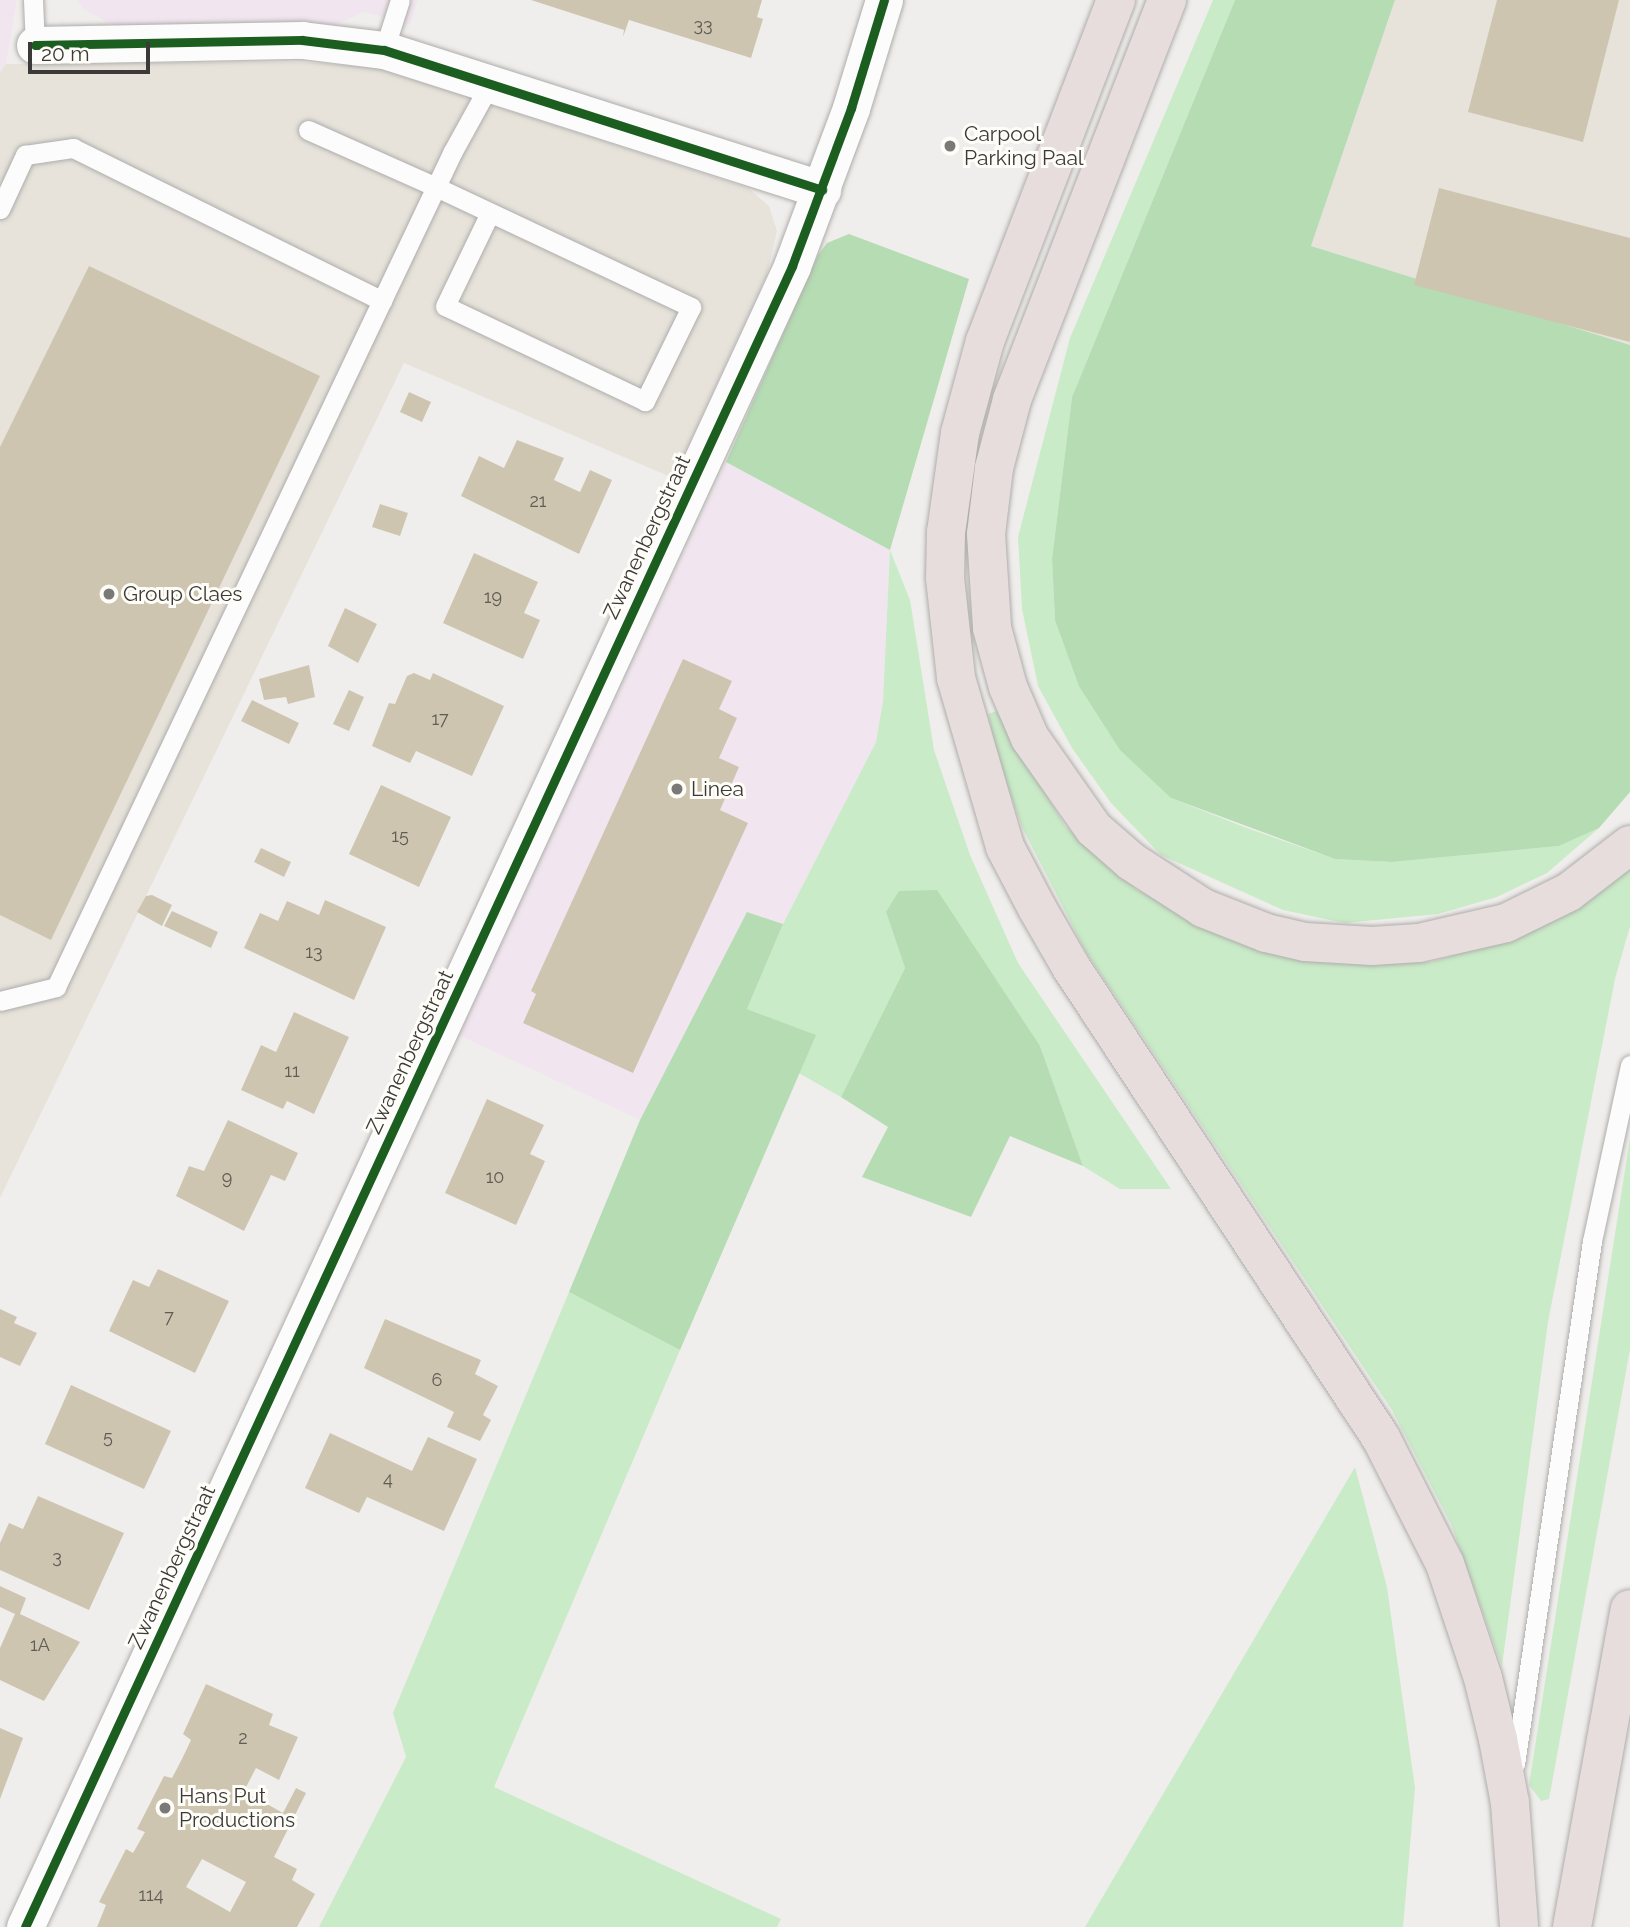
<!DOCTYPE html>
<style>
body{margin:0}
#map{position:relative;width:1630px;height:1927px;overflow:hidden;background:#f0eeec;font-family:Raleway,sans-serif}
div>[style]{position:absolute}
.commercial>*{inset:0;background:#f1e6ef}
.built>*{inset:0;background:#e7e3db}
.green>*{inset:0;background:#c9ebc7}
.forest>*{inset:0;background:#b5dcb3}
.building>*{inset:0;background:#cec5b1}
.roads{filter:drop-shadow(0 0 2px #aeadab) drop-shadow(0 0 2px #aeadab)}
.lane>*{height:19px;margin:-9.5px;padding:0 9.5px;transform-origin:9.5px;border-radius:9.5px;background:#fdfcfc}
.street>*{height:37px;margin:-18.5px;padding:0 18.5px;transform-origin:18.5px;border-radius:18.5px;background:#fdfcfc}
.highway>*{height:38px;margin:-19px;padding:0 19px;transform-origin:19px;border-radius:19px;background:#e8dddd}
.cycleway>*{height:9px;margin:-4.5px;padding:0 4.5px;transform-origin:4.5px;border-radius:4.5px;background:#1b5e20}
.dots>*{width:19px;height:19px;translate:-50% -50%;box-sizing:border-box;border:4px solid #fffdf8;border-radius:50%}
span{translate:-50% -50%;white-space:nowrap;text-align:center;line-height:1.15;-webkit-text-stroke:6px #fffdf8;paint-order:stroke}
.number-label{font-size:18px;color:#605d56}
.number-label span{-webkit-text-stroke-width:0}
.poi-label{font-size:21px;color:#3b3a38}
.left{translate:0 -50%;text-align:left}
.street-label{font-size:21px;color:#3b3a38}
.scale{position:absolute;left:28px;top:42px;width:122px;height:32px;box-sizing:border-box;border:4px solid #3b3a38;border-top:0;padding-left:9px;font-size:21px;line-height:24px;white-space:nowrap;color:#3b3a38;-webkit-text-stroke:5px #fffdf8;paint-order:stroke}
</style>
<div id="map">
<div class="commercial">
<div style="clip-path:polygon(0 0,17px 0,6px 64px,0 72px)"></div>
<div style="clip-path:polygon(77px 0,418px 0,410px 25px,365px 12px,334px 26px,115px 26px,84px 10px)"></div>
<div style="clip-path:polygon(726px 462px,890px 550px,883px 701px,876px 742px,783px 924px,747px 912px,640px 1120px,458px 1035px)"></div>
</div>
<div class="built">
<div style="clip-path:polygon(1395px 0,1630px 0,1630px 345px,1311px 246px)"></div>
<div style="clip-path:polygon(298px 62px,374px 67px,748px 188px,769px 206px,777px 231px,767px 274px,673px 478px,404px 363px,0 1198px,0 72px,6px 64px)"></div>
</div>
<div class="green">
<div style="clip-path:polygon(1213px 0,1235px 0,1072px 397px,1052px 559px,1055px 620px,1171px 798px,1244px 827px,1335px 859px,1392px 862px,1559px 846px,1599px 828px,1547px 873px,1497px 897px,1438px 914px,1344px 923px,1283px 910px,1161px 855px,1111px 803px,1072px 748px,1038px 686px,1022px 609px,1018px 537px,1070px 338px)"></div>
<div style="clip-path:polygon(890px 550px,910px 600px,934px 750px,970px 855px,1018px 963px,1171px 1189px,1120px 1189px,1083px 1166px,1040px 1046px,886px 912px,905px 968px,841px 1097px,797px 1072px,815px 1035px,747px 1009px,783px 924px,876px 742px,883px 701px)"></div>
<div style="clip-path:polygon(997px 711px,1065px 826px,1136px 889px,1227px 938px,1381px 963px,1431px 962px,1524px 934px,1630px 869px,1630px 926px,1615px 979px,1548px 1322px,1502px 1666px,1451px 1524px,1392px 1410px,1086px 952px,1022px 827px,999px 764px,988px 714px)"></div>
<div style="clip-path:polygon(1630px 1138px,1630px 1349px,1552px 1783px,1549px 1799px,1541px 1801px,1529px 1785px)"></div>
<div style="clip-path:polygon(569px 1292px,680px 1350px,494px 1787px,781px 1919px,777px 1927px,319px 1927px,406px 1757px,393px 1713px)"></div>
<div style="clip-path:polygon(1355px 1467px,1387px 1587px,1415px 1788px,1403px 1927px,1085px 1927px)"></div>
</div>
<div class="forest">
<div style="clip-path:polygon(1235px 0,1395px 0,1311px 246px,1630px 345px,1630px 792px,1599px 828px,1559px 846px,1392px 862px,1335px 859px,1171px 798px,1120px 750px,1079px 686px,1055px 620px,1052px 559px,1072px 397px)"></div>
<div style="clip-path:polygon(849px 234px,969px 279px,890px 550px,726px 462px,818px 255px,827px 243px)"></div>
<div style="clip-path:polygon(937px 890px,1040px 1046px,1083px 1166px,1010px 1136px,971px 1217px,862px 1177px,888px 1127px,841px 1097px,905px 968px,886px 912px,899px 891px)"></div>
<div style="clip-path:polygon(747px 912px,783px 924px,747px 1009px,816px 1035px,680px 1350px,569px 1292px,640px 1120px)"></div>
</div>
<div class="building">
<div style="clip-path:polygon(531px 0,762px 0,757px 17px,763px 19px,751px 58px,629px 20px,623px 37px,624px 30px)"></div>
<div style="clip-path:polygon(1497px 0,1619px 0,1583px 142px,1468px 112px)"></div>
<div style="clip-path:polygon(1439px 188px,1630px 238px,1630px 342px,1414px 285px)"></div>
<div style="clip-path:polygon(89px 266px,320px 376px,51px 940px,0 915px,0 447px)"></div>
<div style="clip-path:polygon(409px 392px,431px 402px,422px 422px,400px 412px)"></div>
<div style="clip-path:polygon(517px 440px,564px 458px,554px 480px,580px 492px,590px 470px,612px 480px,579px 554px,461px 496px,479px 456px,504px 468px)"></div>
<div style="clip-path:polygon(380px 504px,408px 513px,400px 536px,372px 527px)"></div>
<div style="clip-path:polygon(474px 553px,538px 582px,524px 613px,540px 620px,523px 659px,443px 623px)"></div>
<div style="clip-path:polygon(345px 608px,377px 624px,358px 663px,328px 646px)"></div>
<div style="clip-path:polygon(683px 659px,732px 681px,719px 709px,737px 718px,719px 758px,739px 767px,720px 810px,748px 823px,633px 1073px,523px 1023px,536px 994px,531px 991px)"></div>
<div style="clip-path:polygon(309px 665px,315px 697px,288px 704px,286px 697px,264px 700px,259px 679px)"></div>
<div style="clip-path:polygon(414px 673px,430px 680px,433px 673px,504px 706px,472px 776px,416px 751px,410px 763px,372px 746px,389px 703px,395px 704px,407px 676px)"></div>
<div style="clip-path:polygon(349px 690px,364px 697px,349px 731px,333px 724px)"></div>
<div style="clip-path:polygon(252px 700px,299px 723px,289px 744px,241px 721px)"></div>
<div style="clip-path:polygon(381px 785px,451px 817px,419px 887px,349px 854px)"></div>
<div style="clip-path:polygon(261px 848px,291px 862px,284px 877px,254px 862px)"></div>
<div style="clip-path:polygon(152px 895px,172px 905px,162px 926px,137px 912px,146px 896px)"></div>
<div style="clip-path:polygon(325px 900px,386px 927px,354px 1000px,244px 948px,260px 913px,278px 921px,287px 901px,319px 915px)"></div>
<div style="clip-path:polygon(172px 911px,218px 932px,211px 948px,164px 926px)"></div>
<div style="clip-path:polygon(294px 1012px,349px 1037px,314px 1114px,287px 1101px,283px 1109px,241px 1090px,261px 1045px,276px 1052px)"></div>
<div style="clip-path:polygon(487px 1099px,544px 1125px,530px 1154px,545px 1161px,516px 1225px,445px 1193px)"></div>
<div style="clip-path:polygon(228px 1120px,298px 1153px,285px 1181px,271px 1175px,244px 1231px,176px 1196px,189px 1166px,204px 1171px)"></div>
<div style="clip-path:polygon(158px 1269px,229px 1301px,195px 1373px,109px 1331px,133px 1280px,149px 1287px)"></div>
<div style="clip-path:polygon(0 1309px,17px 1317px,14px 1323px,37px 1333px,20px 1366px,0 1357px)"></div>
<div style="clip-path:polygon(385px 1319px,481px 1360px,475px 1374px,498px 1386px,483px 1415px,491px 1420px,480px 1441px,447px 1427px,454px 1412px,364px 1368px)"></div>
<div style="clip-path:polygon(71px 1385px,171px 1431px,144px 1489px,45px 1444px)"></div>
<div style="clip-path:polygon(330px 1433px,412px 1471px,428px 1437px,477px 1459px,444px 1531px,367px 1497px,359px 1513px,305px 1488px)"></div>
<div style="clip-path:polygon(38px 1496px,124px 1533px,89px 1610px,0 1570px,0 1543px,9px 1523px,23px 1529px)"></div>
<div style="clip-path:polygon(0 1586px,26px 1598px,20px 1614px,80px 1642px,44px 1701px,0 1680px,0 1648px,15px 1614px,0 1607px)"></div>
<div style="clip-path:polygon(evenodd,206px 1684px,273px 1714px,269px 1725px,298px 1737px,279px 1780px,256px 1768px,244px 1791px,283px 1813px,296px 1788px,306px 1793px,274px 1857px,297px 1869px,292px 1880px,315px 1894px,297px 1927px,97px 1927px,106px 1905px,99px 1902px,126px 1849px,133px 1853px,145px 1832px,137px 1829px,164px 1776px,172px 1778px,182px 1759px,191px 1740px,183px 1734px,206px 1684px,202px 1859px,246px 1882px,230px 1912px,186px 1887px,202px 1859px)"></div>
<div style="clip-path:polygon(0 1728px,23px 1738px,0 1799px)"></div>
</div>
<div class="roads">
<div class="lane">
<div style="left:33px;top:0;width:45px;rotate:87.5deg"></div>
<div style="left:384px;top:50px;width:52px;rotate:-72.3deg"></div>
<div style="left:308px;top:130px;width:140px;rotate:24deg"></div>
<div style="left:436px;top:187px;width:282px;rotate:25.2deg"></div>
<div style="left:691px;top:307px;width:105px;rotate:116.1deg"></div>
<div style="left:645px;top:401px;width:221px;rotate:-154.6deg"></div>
<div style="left:445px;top:306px;width:103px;rotate:-64.2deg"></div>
<div style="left:0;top:209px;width:60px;rotate:-65.2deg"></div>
<div style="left:25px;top:155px;width:49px;rotate:-8.3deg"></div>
<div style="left:73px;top:148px;width:345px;rotate:26.3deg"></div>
<div style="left:0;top:1001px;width:58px;rotate:-14deg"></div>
<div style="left:56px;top:987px;width:925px;rotate:-64.6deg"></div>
<div style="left:453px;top:151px;width:77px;rotate:-61.1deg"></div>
<div style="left:1515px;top:1764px;width:529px;rotate:-81.62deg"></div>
<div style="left:1592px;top:1241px;width:180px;rotate:-77.8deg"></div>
</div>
<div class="street">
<div style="left:35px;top:45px;width:267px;rotate:-1.1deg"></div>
<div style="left:302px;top:40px;width:83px;rotate:7deg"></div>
<div style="left:384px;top:50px;width:460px;rotate:17.7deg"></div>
<div style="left:25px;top:1927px;width:1830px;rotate:-65.21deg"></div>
<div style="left:792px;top:266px;width:169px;rotate:-69.5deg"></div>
<div style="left:851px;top:108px;width:113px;rotate:-73deg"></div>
</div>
<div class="highway">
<div style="left:1116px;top:0;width:365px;rotate:111deg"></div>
<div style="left:985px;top:341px;width:95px;rotate:105.2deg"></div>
<div style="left:960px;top:433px;width:100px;rotate:98deg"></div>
<div style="left:946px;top:532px;width:46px;rotate:91.2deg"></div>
<div style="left:945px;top:578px;width:101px;rotate:83.7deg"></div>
<div style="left:956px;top:678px;width:176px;rotate:73.8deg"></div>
<div style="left:1005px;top:847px;width:69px;rotate:62.3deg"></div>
<div style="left:1037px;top:908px;width:68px;rotate:60deg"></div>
<div style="left:1071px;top:967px;width:564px;rotate:56.65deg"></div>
<div style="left:1381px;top:1438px;width:141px;rotate:63.1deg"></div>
<div style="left:1445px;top:1564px;width:120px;rotate:71.6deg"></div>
<div style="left:1483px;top:1678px;width:63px;rotate:76.2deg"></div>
<div style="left:1498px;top:1739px;width:65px;rotate:79.4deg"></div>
<div style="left:1510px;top:1803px;width:124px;rotate:85.8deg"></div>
<div style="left:1167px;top:0;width:429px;rotate:111.2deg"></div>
<div style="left:1012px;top:400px;width:70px;rotate:104.8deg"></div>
<div style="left:994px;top:468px;width:66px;rotate:96.9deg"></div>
<div style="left:986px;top:534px;width:94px;rotate:86.3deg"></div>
<div style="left:992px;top:628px;width:61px;rotate:74.8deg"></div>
<div style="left:1008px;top:687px;width:56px;rotate:66.7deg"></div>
<div style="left:1030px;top:738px;width:111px;rotate:54.9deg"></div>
<div style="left:1094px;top:829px;width:50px;rotate:41deg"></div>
<div style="left:1132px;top:862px;width:85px;rotate:32.9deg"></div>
<div style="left:1203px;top:908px;width:68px;rotate:21.6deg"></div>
<div style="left:1266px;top:933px;width:40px;rotate:13deg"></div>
<div style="left:1305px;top:942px;width:67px;rotate:3.4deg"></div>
<div style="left:1372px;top:946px;width:47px;rotate:-3.7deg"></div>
<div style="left:1419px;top:943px;width:89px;rotate:-12.9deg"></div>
<div style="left:1506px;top:923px;width:70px;rotate:-26.2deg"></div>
<div style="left:1569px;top:892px;width:77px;rotate:-37.6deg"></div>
<div style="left:1572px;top:1927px;width:323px;rotate:-79.7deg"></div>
</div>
</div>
<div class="cycleway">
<div style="left:35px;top:45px;width:267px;rotate:-1.1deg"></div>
<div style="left:302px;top:40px;width:83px;rotate:7deg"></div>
<div style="left:384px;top:50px;width:460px;rotate:17.7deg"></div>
<div style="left:25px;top:1927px;width:1830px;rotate:-65.21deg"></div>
<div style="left:792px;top:266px;width:169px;rotate:-69.5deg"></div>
<div style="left:851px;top:108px;width:113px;rotate:-73deg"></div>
</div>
<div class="dots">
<div style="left:950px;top:146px;background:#7a7977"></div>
<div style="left:109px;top:594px;background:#7a7977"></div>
<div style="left:677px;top:789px;background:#7a7977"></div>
<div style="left:165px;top:1808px;background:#7a7977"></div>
</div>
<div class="number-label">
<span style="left:703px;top:25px">33</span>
<span style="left:538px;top:501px">21</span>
<span style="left:493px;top:597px">19</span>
<span style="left:440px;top:719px">17</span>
<span style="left:400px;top:836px">15</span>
<span style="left:314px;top:952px">13</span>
<span style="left:292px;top:1071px">11</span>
<span style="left:495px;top:1177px">10</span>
<span style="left:227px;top:1178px">9</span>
<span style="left:169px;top:1317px">7</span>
<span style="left:437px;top:1380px">6</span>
<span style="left:108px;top:1437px">5</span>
<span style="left:388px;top:1479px">4</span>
<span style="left:57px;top:1557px">3</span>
<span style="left:40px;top:1645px">1A</span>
<span style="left:243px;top:1738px">2</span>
<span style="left:151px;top:1895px">114</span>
</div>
<div class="poi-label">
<span class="left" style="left:964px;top:146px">Carpool<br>Parking Paal</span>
<span class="left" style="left:123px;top:594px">Group Claes</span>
<span class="left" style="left:691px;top:789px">Linea</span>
<span class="left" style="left:179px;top:1808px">Hans Put<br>Productions</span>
</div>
<div class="street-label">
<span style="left:647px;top:537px;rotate:-65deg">Zwanenbergstraat</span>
<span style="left:410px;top:1052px;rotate:-65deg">Zwanenbergstraat</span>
<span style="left:172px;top:1567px;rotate:-65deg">Zwanenbergstraat</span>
</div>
<div class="scale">20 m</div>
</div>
